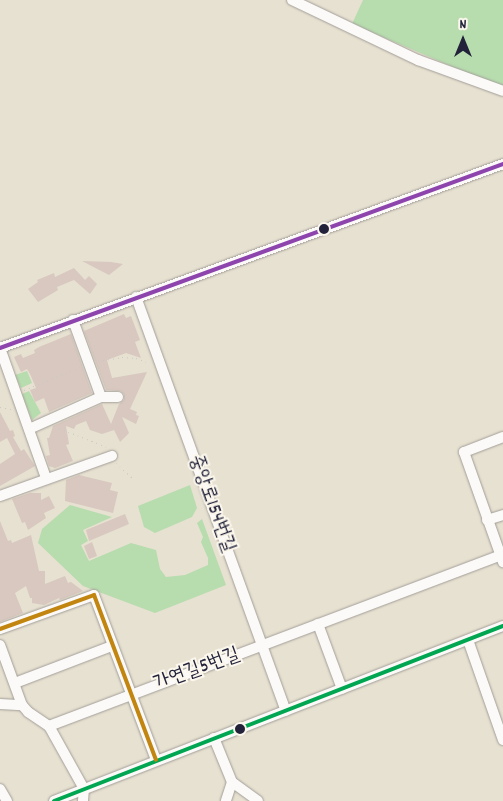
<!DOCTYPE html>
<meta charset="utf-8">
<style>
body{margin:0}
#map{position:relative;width:503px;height:801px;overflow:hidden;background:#e7e1d1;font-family:Dekko,"Poor Story",sans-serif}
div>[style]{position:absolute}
.green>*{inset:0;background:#b7dcae}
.building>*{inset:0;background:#d8c8bf}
.path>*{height:1px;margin-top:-0.5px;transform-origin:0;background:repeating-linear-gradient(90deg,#c8c8c5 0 1px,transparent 0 5px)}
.roads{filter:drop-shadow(0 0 1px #a29e98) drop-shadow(0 0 1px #a29e98)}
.minor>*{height:10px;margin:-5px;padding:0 5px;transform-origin:5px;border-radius:5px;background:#fbfaf8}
.bus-1>*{height:4px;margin:-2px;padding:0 2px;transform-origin:2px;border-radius:2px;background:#8e44ad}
.bus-2>*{height:4px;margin:-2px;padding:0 2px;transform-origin:2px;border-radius:2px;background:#00a651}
.bus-3>*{height:4px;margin:-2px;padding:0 2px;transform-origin:2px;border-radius:2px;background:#c2850f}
.dots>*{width:14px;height:14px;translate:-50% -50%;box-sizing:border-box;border:2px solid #fbf7ec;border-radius:50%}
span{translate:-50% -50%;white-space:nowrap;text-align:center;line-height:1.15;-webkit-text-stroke:4px #fbf7ec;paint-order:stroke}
.street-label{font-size:20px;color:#22223b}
.north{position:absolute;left:438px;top:15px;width:50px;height:50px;-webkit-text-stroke:4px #fbf7ec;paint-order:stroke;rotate:0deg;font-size:14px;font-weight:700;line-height:20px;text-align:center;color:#22223b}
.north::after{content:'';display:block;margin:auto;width:18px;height:22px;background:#22223b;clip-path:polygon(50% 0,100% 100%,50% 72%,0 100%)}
</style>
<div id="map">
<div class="green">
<div style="clip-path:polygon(363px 0,503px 0,503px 88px,352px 24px)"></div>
<div style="clip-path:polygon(27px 371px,32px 383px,21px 388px,15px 375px)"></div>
<div style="clip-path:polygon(29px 391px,41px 413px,32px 420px,22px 394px)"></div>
<div style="clip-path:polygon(190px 485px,197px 508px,192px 517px,155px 533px,144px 527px,138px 506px)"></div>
<div style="clip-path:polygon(70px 505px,112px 517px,83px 530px,88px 541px,81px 545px,89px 561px,131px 543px,156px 550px,160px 569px,166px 577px,185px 575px,208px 565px,208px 558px,201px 542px,203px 537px,197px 523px,202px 519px,226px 585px,155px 613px,83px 586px,38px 543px,42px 529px)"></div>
</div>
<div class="building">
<div style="clip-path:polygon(82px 261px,111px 262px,123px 264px,109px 275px)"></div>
<div style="clip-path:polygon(74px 268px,85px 280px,89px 276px,97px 284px,90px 294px,74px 280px,57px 287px,58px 290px,38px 302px,28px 289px,38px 282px,37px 280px,54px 273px,55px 277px)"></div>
<div style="clip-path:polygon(124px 314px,126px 318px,131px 316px,140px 340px,135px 342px,141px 358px,126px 353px,107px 360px,112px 378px,147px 372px,130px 409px,137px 412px,136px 415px,139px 416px,136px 424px,122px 417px,129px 433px,120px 442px,114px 430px,102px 434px,90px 430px,86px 421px,76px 425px,74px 429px,66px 426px,69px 444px,66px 445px,73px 461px,55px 468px,49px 466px,46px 456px,50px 455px,47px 438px,49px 438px,53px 426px,102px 404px,111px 424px,119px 404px,124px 400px,124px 394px,121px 391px,106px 390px,84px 331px)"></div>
<div style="clip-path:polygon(71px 334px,92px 393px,49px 412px,44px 398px,35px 402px,30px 390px,36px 388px,30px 374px,27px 369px,21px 372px,14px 357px,21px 354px,23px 358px,35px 353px,34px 350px,39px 347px)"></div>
<div style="clip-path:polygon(0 412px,10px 431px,13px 430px,15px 436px,13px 437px,21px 451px,24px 449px,35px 466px,0 486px,0 464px,15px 454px,7px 438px,0 442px)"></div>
<div style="clip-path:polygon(79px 475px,112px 483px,110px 490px,118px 492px,113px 513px,65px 501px,66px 480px)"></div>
<div style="clip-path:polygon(30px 493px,41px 493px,41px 500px,49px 496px,55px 508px,44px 513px,46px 518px,28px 530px,25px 522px,22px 523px,12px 499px)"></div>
<div style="clip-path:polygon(125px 514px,129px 524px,89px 541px,86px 530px)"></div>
<div style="clip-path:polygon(0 521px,8px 541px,11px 540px,12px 543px,31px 535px,39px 571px,45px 571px,45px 584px,65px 576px,68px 583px,71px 582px,83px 591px,60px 600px,59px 598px,44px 605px,32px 603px,32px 598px,30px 598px,26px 586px,15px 593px,23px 613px,0 622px)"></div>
<div style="clip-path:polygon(92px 542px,97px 556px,89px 559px,84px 546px)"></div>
</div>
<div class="path">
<div style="left:98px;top:361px;width:24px;rotate:-9deg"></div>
<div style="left:122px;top:357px;width:14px;rotate:4deg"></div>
<div style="left:136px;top:358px;width:15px;rotate:20deg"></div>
<div style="left:24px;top:390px;width:61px;rotate:-22.3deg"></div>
<div style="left:0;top:407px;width:11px;rotate:10deg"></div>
<div style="left:59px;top:428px;width:52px;rotate:21.6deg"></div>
<div style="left:116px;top:463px;width:24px;rotate:42deg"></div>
</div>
<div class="roads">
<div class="minor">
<div style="left:292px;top:0;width:140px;rotate:25.5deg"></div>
<div style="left:418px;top:60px;width:90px;rotate:20deg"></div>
<div style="left:136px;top:297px;width:440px;rotate:70.1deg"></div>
<div style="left:0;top:348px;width:536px;rotate:-20.09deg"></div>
<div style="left:0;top:348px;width:138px;rotate:70.5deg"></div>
<div style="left:101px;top:397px;width:17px"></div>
<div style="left:29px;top:429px;width:79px;rotate:-24deg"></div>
<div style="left:101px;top:397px;width:82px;rotate:-110deg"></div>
<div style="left:503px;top:437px;width:42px;rotate:159deg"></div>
<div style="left:464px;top:452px;width:117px;rotate:70.5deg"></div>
<div style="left:0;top:496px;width:119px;rotate:-19.7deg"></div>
<div style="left:487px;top:520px;width:17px;rotate:-17deg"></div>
<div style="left:318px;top:624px;width:69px;rotate:69.7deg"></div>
<div style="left:0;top:629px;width:100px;rotate:-19.9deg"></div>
<div style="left:94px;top:595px;width:176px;rotate:69.4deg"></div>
<div style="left:468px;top:640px;width:106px;rotate:70.7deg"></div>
<div style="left:0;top:645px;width:64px;rotate:69.9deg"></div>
<div style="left:22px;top:705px;width:9px;rotate:49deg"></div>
<div style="left:28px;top:712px;width:25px;rotate:34deg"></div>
<div style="left:49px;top:726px;width:72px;rotate:60.9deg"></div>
<div style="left:84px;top:789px;width:12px;rotate:95deg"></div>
<div style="left:15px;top:683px;width:104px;rotate:-20.9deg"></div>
<div style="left:0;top:704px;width:22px;rotate:3deg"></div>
<div style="left:49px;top:726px;width:485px;rotate:-20.7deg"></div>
<div style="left:214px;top:738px;width:48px;rotate:67.8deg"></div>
<div style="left:232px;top:782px;width:20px;rotate:108deg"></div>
<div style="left:232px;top:782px;width:32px;rotate:36deg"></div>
<div style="left:0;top:789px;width:14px;rotate:60deg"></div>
<div style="left:54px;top:801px;width:482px;rotate:-21.3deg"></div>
</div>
</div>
<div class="bus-1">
<div style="left:0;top:348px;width:536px;rotate:-20.09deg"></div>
</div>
<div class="bus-2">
<div style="left:54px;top:801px;width:482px;rotate:-21.3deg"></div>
</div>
<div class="bus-3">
<div style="left:0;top:629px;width:100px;rotate:-19.9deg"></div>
<div style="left:94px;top:595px;width:176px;rotate:69.4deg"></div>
</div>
<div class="dots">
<div style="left:324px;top:229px;background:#22223b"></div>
<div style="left:240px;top:729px;background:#22223b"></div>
</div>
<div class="street-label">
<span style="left:211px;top:504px;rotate:70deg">중앙로154번길</span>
<span style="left:197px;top:670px;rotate:-20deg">가연길5번길</span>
</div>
<div class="north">N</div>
</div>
